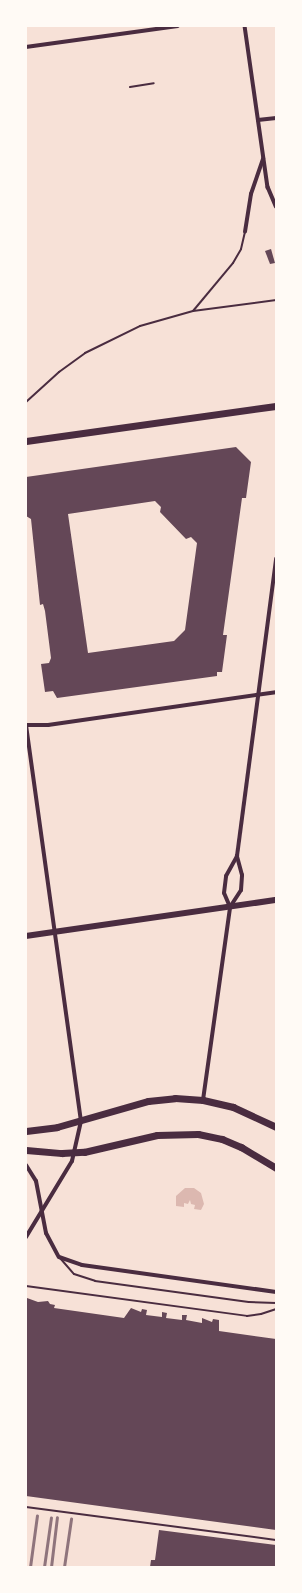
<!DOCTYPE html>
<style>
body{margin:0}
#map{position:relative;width:302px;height:1593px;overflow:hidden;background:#f7e1d7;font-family:Raleway,sans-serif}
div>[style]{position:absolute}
.water>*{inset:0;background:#dcb8b0}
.building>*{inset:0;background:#644757}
.path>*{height:2px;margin:-1px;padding:0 1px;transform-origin:1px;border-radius:1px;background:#4a2c40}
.service>*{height:2px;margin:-1px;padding:0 1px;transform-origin:1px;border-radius:1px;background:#4a2c40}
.pedestrian>*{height:3.5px;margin:-1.75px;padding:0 1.75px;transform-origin:1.75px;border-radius:1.75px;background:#4a2c40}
.minor>*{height:4px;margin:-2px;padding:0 2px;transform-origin:2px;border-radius:2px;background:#4a2c40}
.tertiary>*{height:5.5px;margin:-2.75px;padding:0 2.75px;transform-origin:2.75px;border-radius:2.75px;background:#4a2c40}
.primary>*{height:7px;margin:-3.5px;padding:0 3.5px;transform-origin:3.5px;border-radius:3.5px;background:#4a2c40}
.rail>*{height:3px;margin:-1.5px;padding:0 1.5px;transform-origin:1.5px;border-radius:1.5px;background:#8f747c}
span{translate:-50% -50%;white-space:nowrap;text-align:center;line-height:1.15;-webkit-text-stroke:3px #fffaf5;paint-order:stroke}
.frame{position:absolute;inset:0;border:27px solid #fffaf5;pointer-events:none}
</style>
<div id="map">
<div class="water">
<div style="clip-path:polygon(185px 1188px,194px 1188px,201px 1193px,204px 1204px,201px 1210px,194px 1209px,195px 1205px,191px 1204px,190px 1200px,188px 1204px,184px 1203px,184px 1207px,176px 1206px,176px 1196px)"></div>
</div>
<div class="building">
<div style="clip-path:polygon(271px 249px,275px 263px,270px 264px,265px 251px)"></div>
<div style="clip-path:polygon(evenodd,236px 447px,251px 462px,246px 498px,242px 498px,223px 635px,227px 635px,222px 672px,217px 672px,217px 676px,57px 698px,53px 691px,45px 692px,41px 664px,49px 663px,51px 658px,45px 611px,43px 604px,40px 605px,31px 519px,26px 516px,26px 477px,236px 447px,155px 501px,161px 507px,160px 512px,186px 539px,191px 537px,197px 543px,185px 630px,174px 641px,88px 653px,68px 514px,155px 501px)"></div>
<div style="clip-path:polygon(27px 1298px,38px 1302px,48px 1301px,50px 1304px,55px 1305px,54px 1308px,124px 1318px,131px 1308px,141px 1312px,142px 1309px,147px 1310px,146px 1315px,162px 1317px,162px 1312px,167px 1313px,166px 1318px,182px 1320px,182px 1315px,187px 1315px,186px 1320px,202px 1323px,202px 1318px,212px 1322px,213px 1319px,219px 1320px,219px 1331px,276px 1339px,276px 1530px,26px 1496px)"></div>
<div style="clip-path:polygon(159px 1530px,276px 1545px,276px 1567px,150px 1567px,151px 1560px,155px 1560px)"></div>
</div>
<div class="path">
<div style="left:130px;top:87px;width:24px;rotate:-9deg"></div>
</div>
<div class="service">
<div style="left:193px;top:311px;width:62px;rotate:-50.2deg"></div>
<div style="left:233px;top:263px;width:16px;rotate:-60deg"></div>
<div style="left:241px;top:249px;width:17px;rotate:-77deg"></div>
<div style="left:26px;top:402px;width:45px;rotate:-42.3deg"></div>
<div style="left:59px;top:372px;width:32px;rotate:-36deg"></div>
<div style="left:85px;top:353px;width:61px;rotate:-26.1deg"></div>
<div style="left:140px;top:326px;width:55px;rotate:-15.8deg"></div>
<div style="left:193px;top:311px;width:84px;rotate:-7.5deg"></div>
<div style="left:60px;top:1258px;width:21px;rotate:49deg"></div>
<div style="left:74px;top:1274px;width:22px;rotate:18deg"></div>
<div style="left:95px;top:1281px;width:155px;rotate:7.8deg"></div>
<div style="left:249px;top:1302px;width:27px;rotate:2deg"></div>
<div style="left:26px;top:1286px;width:223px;rotate:7.7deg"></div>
<div style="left:247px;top:1316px;width:14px;rotate:-8deg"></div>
<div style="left:261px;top:1314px;width:16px;rotate:-18deg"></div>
<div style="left:26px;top:1507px;width:252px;rotate:7.5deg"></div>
</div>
<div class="pedestrian">
<div style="left:245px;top:26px;width:163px;rotate:81.9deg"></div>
<div style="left:268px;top:187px;width:21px;rotate:67deg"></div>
<div style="left:26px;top:47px;width:153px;rotate:-7.9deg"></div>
<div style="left:258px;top:120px;width:18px;rotate:-6deg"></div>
<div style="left:245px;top:232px;width:38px;rotate:-81deg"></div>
<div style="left:251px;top:194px;width:37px;rotate:-71deg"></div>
</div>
<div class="minor">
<div style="left:26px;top:725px;width:400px;rotate:82.1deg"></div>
<div style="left:81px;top:1121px;width:41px;rotate:102.7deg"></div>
<div style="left:72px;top:1161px;width:89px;rotate:121.2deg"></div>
<div style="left:26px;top:725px;width:22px"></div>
<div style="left:48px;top:725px;width:230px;rotate:-8.2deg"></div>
<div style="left:230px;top:907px;width:15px;rotate:-113deg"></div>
<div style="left:224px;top:893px;width:17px;rotate:-83deg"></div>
<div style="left:226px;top:876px;width:23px;rotate:-61deg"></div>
<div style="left:237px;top:856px;width:300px;rotate:-82.5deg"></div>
<div style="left:203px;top:1100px;width:195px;rotate:-82deg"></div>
<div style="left:230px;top:907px;width:20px;rotate:-57deg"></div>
<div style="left:241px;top:890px;width:15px;rotate:-86deg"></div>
<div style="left:242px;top:875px;width:20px;rotate:-105deg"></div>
<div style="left:26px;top:1165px;width:19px;rotate:58deg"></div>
<div style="left:36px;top:1181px;width:53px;rotate:79.1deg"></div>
<div style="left:46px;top:1233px;width:27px;rotate:62deg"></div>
<div style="left:59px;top:1257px;width:24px;rotate:19deg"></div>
<div style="left:82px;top:1265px;width:196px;rotate:7.9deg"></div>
</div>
<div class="tertiary">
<div style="left:26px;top:936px;width:253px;rotate:-8.2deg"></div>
</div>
<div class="primary">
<div style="left:26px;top:441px;width:252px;rotate:-8deg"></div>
<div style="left:26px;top:1131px;width:31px;rotate:-7deg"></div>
<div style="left:57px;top:1127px;width:95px;rotate:-15.9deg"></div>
<div style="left:148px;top:1101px;width:27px;rotate:-6deg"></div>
<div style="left:175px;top:1098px;width:28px;rotate:4deg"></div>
<div style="left:203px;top:1100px;width:31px;rotate:13deg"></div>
<div style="left:233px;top:1107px;width:47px;rotate:24.9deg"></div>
<div style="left:26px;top:1150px;width:36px;rotate:5deg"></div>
<div style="left:62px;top:1153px;width:22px;rotate:-3deg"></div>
<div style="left:84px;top:1152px;width:75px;rotate:-13.1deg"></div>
<div style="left:157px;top:1135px;width:41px;rotate:-1.4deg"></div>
<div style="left:198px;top:1134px;width:25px;rotate:12deg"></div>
<div style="left:222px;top:1139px;width:21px;rotate:23deg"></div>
<div style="left:241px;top:1147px;width:41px;rotate:31deg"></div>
</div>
<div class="rail">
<div style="left:30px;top:1567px;width:52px;rotate:-82.3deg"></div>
<div style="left:44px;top:1567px;width:50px;rotate:-82deg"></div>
<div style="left:51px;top:1567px;width:50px;rotate:-83.2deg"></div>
<div style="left:64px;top:1567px;width:49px;rotate:-81.7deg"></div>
</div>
<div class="frame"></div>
</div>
